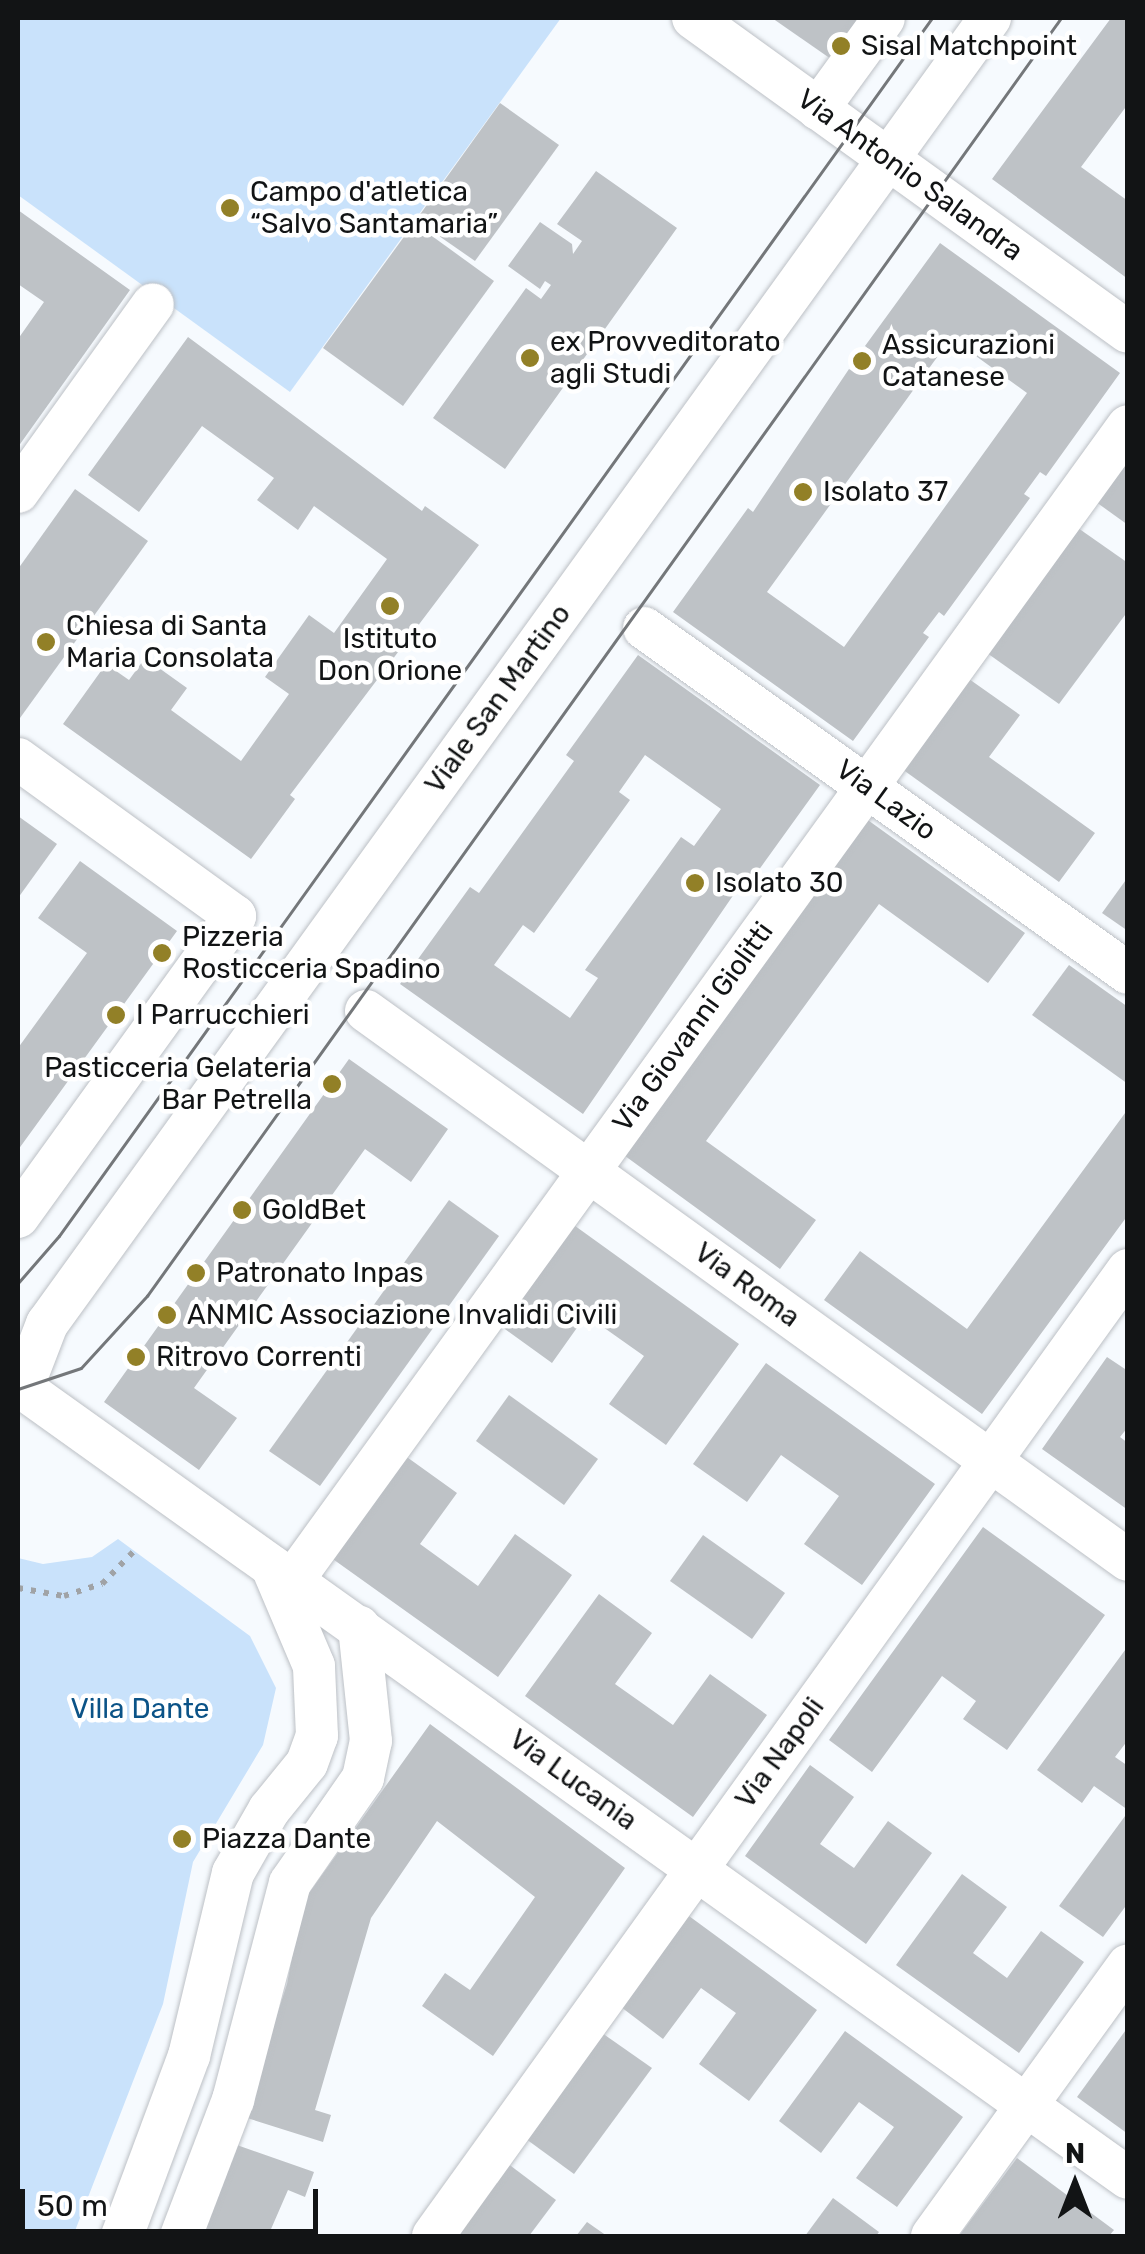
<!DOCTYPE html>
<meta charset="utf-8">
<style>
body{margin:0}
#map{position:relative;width:1145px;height:2254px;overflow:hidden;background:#f6fafe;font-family:Rubik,sans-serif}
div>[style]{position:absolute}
.green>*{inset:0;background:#c9e2fb}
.building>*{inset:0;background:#bec2c6}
.path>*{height:6px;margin-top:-3px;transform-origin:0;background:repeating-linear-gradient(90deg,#a0a3a6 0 5px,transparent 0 13px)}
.roads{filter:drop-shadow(0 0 2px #bcc0c5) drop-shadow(0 0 2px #bcc0c5)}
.minor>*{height:42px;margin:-21px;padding:0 21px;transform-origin:21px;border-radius:21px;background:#fff}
.tram>*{height:2.5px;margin:-1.25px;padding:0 1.25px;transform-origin:1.25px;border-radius:1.25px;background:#74777a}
.dots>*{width:28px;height:28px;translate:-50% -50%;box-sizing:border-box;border:5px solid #fff;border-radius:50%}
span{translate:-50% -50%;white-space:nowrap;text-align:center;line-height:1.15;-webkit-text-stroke:9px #fff;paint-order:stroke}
.poi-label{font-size:28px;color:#121415}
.left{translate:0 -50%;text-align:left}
.right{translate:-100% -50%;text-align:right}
.street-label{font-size:28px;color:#121415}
.park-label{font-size:28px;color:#0b5387}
.frame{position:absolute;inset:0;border:20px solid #121415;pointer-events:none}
.north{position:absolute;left:1025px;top:2134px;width:100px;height:100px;-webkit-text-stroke:8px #fff;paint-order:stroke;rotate:0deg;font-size:28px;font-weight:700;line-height:40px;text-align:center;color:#121415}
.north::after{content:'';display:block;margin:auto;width:35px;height:45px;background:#121415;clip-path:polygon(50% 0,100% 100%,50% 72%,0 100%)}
.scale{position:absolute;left:20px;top:2189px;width:298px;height:45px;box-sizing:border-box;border:5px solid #121415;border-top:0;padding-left:12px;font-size:30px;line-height:35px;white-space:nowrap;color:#121415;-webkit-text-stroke:8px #fff;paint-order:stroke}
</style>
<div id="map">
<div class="green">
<div style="clip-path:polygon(18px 18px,561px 18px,290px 392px,18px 195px)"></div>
<div style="clip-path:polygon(118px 1539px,250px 1636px,276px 1688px,263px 1745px,193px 1862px,163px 2004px,73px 2236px,18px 2236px,18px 1558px,43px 1564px,92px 1557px)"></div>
</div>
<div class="building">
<div style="clip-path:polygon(772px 18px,862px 18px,831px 59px)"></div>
<div style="clip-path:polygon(1111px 18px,1128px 18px,1128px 104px,1081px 167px,1128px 201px,1128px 279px,992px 179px)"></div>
<div style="clip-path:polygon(500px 103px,559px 145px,475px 261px,416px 220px)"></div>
<div style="clip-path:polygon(596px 171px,677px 228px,505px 469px,433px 418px,526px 288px,541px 299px,551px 285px,545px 281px,540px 289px,508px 266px,540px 222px,572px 244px,573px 254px,582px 241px,557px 224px)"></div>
<div style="clip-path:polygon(18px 210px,130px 290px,18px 447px,18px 339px,44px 302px,18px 284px)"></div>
<div style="clip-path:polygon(414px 223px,494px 281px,403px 406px,323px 348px)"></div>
<div style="clip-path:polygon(evenodd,940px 243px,1120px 373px,1046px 476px,1040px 472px,1024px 494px,1030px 498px,944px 616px,939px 612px,923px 633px,929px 637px,853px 741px,673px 612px,748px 508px,753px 512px,849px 369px,854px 372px,870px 350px,865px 346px,940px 243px,951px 338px,1027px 393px,844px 647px,767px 592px,951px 338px)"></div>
<div style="clip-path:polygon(188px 337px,422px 511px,425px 506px,479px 545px,290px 795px,295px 799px,251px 859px,63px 724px,106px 664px,129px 680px,145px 658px,187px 688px,171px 710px,241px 761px,289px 694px,265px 677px,309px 615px,334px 633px,387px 559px,314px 506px,298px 530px,257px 500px,274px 478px,202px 426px,139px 512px,88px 475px)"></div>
<div style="clip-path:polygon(1128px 460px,1128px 525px,1096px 502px)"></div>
<div style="clip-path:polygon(75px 489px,148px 541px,20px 718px,18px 569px)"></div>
<div style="clip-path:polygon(1078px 528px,1128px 563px,1128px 611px,1059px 704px,987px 653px)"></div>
<div style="clip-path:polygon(evenodd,638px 655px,820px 785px,748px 885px,743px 881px,583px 1114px,400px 984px,470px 887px,479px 893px,574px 761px,566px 755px,638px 655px,645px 755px,721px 809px,694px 846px,681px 837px,585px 970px,598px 978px,570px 1018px,494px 965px,523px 925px,534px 933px,630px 800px,619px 792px,645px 755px)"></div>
<div style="clip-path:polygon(969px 679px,1020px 715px,989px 757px,1095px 833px,1059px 882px,902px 769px)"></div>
<div style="clip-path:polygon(18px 816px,57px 844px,18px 898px)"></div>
<div style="clip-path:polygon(865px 818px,1025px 933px,988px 983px,879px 904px,706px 1141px,816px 1220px,780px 1269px,621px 1153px)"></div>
<div style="clip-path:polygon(80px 861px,177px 931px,18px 1150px,18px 1048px,87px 953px,38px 918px)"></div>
<div style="clip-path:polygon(1128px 877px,1128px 931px,1102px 913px)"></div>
<div style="clip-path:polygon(1069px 965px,1128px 1007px,1128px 1084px,1032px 1015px)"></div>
<div style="clip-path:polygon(349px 1059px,448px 1129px,411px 1182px,365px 1149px,194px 1388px,237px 1418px,199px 1470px,104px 1402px)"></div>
<div style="clip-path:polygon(1128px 1109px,1128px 1215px,982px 1414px,824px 1300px,860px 1251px,967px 1329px)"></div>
<div style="clip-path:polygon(449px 1200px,499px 1236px,320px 1486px,269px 1451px)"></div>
<div style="clip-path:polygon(571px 1223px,739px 1344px,666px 1445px,609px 1404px,644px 1356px,586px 1315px,552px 1363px,498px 1324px)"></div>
<div style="clip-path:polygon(1107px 1357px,1128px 1371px,1128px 1427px,1120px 1437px,1128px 1443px,1128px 1510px,1042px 1449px)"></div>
<div style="clip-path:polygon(766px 1363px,935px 1484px,862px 1585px,804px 1544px,839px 1496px,781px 1455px,747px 1502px,693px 1464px)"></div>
<div style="clip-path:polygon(509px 1395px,598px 1459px,564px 1505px,476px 1441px)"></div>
<div style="clip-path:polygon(404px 1455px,457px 1493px,420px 1544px,478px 1586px,515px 1534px,572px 1575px,498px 1677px,330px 1557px)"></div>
<div style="clip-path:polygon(983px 1527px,1105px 1615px,1007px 1750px,963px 1719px,976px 1701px,942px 1676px,872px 1772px,829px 1740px)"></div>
<div style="clip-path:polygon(703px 1535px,785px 1593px,752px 1639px,670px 1581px)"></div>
<div style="clip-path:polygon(599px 1594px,652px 1633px,615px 1684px,673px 1725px,710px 1674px,767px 1715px,693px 1817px,525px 1696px)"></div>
<div style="clip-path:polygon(1128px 1646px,1128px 1740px,1115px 1757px,1128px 1766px,1128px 1810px,1094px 1786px,1082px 1803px,1037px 1770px)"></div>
<div style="clip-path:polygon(430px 1724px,625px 1868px,493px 2056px,422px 2006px,445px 1973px,470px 1990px,535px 1897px,437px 1821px,371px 1918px,315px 2110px,331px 2115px,323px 2142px,244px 2117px,287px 1984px,302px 1903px)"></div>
<div style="clip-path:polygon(810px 1765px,854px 1797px,820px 1844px,854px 1868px,888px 1821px,932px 1853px,866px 1944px,745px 1856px)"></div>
<div style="clip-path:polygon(1128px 1812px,1128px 1903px,1103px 1937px,1059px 1906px)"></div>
<div style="clip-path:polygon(962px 1874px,1007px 1907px,973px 1953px,1007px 1978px,1041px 1931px,1084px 1962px,1019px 2053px,896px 1965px)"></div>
<div style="clip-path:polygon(689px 1916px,817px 2010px,749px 2101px,699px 2064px,736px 2013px,701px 1988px,663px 2039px,621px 2007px)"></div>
<div style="clip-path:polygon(1128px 2027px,1128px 2134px,1077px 2097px)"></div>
<div style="clip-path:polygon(845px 2031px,963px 2117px,897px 2207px,856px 2178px,894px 2127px,859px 2102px,821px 2153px,779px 2121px)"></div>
<div style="clip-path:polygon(602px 2033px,652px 2068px,574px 2174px,526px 2139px)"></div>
<div style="clip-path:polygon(234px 2144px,314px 2172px,305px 2197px,288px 2190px,268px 2236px,199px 2236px)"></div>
<div style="clip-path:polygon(1017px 2158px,1114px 2230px,1109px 2236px,959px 2236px)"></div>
<div style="clip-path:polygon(507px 2163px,556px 2200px,529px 2236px,452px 2236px)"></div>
<div style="clip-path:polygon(833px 2198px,879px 2232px,876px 2236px,805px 2236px)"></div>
<div style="clip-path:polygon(587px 2222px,607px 2236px,576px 2236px)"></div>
</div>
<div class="path">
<div style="left:18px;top:1588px;width:47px;rotate:9.9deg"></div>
<div style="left:64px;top:1596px;width:40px;rotate:-18deg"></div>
<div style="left:102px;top:1584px;width:46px;rotate:-45.9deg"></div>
</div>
<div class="roads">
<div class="minor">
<div style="left:693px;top:18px;width:536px;rotate:35.82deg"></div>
<div style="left:818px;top:109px;width:112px;rotate:-54deg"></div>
<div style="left:18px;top:492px;width:231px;rotate:-54.3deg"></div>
<div style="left:644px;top:628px;width:594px;rotate:35.48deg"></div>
<div style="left:18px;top:759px;width:268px;rotate:35.9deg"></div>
<div style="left:235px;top:916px;width:371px;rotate:125.8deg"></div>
<div style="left:366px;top:1011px;width:939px;rotate:35.77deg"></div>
<div style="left:18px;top:1385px;width:1364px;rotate:35.54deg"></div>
<div style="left:22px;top:1389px;width:70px;rotate:-69deg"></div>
<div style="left:47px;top:1324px;width:1611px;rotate:-54.17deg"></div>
<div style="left:293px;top:1580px;width:1424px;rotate:-54.11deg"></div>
<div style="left:122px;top:2236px;width:192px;rotate:-69.6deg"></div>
<div style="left:189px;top:2056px;width:188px;rotate:-76.5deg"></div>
<div style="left:233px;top:1873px;width:73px;rotate:-60.3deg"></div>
<div style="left:269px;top:1810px;width:60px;rotate:-51deg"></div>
<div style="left:307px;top:1763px;width:29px;rotate:-70deg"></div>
<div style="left:317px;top:1736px;width:70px;rotate:-92.5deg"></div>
<div style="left:314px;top:1666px;width:108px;rotate:-113deg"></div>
<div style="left:181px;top:2236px;width:146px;rotate:-69.1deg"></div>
<div style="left:233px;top:2100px;width:224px;rotate:-75.3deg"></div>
<div style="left:290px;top:1883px;width:128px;rotate:-55.2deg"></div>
<div style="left:363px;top:1778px;width:38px;rotate:-78deg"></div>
<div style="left:371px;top:1741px;width:115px;rotate:-96deg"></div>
<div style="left:433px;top:2236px;width:1190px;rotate:-54.27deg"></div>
<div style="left:932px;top:2236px;width:334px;rotate:-54.1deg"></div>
</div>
</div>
<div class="tram">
<div style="left:18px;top:1283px;width:62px;rotate:-48.9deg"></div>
<div style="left:59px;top:1236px;width:1499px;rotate:-54.37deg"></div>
<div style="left:18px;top:1389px;width:66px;rotate:-18.4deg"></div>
<div style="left:81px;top:1368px;width:98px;rotate:-47.5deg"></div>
<div style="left:147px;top:1296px;width:1571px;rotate:-54.43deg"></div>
</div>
<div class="dots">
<div style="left:841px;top:46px;background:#928027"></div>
<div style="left:230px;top:208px;background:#928027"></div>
<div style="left:530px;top:358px;background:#928027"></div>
<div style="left:862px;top:361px;background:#928027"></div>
<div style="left:803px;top:492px;background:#928027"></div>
<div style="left:390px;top:606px;background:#928027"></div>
<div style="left:46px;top:642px;background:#928027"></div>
<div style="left:695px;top:883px;background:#928027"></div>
<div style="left:162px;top:953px;background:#928027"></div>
<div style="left:116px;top:1015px;background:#928027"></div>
<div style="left:332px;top:1084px;background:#928027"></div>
<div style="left:242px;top:1210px;background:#928027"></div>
<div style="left:196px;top:1273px;background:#928027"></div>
<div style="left:167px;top:1315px;background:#928027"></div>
<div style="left:136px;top:1357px;background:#928027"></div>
<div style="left:182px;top:1839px;background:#928027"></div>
</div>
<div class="poi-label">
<span class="left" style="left:861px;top:46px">Sisal Matchpoint</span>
<span class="left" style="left:250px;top:208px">Campo d'atletica<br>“Salvo Santamaria”</span>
<span class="left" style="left:550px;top:358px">ex Provveditorato<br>agli Studi</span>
<span class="left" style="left:882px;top:361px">Assicurazioni<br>Catanese</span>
<span class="left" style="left:823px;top:492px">Isolato 37</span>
<span class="left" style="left:66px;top:642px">Chiesa di Santa<br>Maria Consolata</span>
<span style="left:390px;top:655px">Istituto<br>Don Orione</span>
<span class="left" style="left:715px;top:883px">Isolato 30</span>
<span class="left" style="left:182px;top:953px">Pizzeria<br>Rosticceria Spadino</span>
<span class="left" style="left:136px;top:1015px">I Parrucchieri</span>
<span class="right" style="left:312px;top:1084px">Pasticceria Gelateria<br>Bar Petrella</span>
<span class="left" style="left:262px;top:1210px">GoldBet</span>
<span class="left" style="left:216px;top:1273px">Patronato Inpas</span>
<span class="left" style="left:187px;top:1315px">ANMIC Associazione Invalidi Civili</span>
<span class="left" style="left:156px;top:1357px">Ritrovo Correnti</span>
<span class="left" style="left:202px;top:1839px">Piazza Dante</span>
</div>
<div class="street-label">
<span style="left:910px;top:175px;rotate:36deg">Via Antonio Salandra</span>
<span style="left:498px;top:699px;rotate:-54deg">Viale San Martino</span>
<span style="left:886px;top:800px;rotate:36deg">Via Lazio</span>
<span style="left:693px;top:1027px;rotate:-54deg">Via Giovanni Giolitti</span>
<span style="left:747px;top:1285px;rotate:36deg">Via Roma</span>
<span style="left:780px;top:1753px;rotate:-54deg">Via Napoli</span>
<span style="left:573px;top:1780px;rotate:36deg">Via Lucania</span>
</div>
<div class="park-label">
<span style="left:140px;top:1709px">Villa Dante</span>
</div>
<div class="frame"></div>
<div class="north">N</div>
<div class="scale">50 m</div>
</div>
